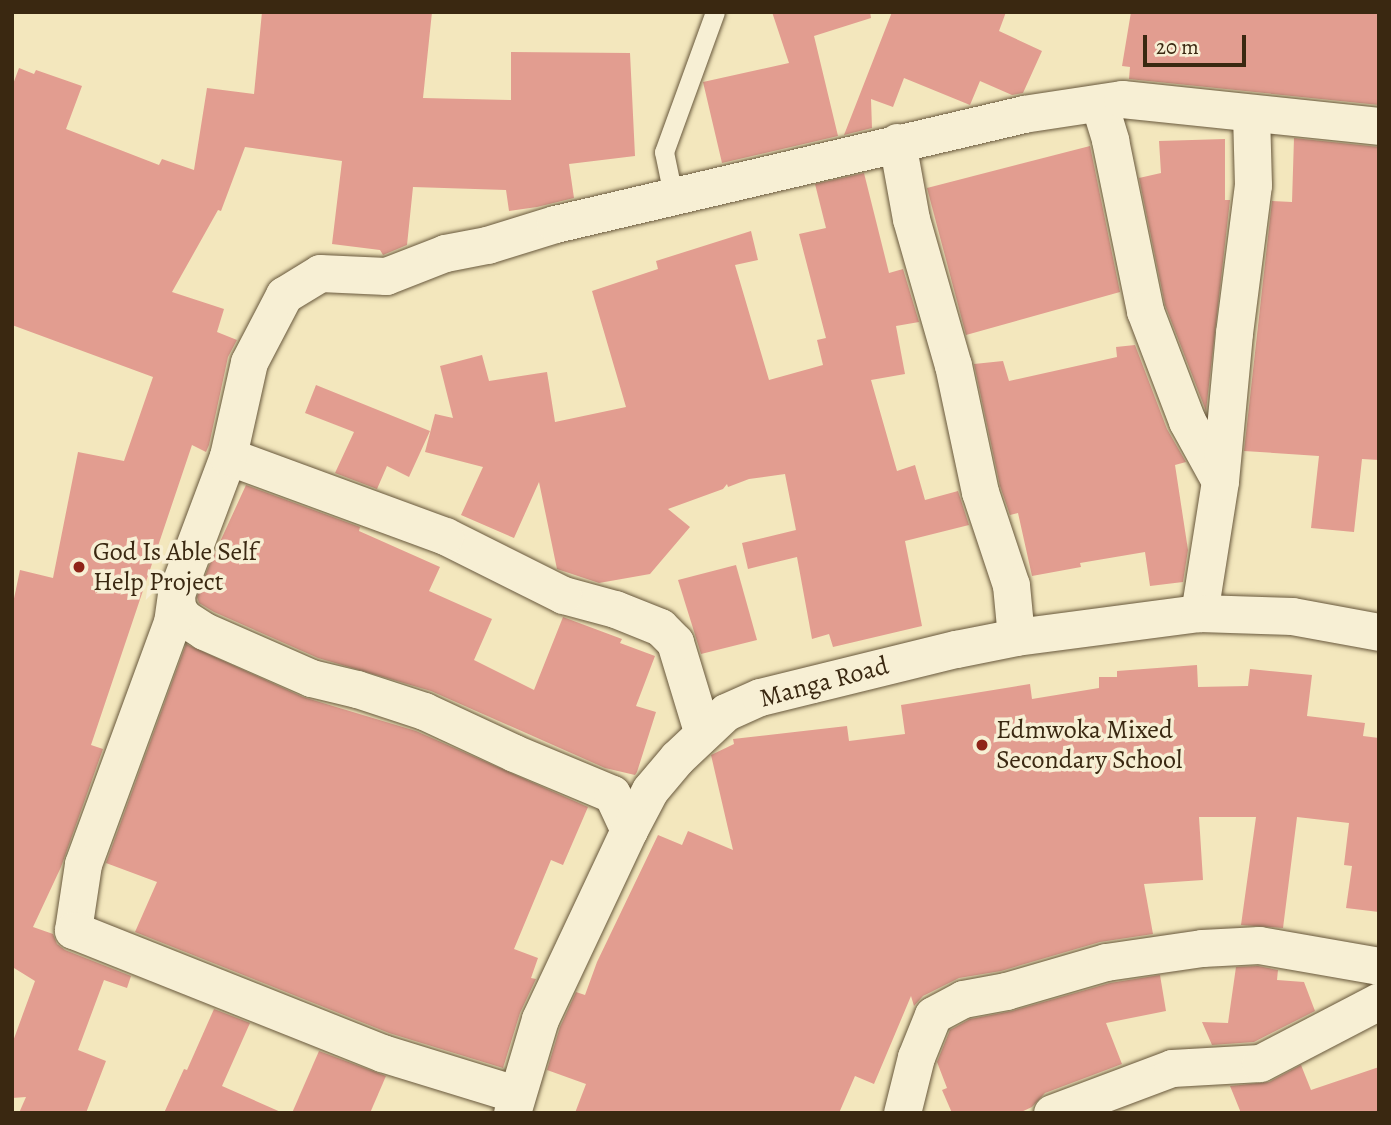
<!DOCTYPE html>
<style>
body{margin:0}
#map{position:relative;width:1391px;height:1125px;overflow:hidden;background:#f3e7bd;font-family:Alegreya,serif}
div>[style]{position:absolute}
.building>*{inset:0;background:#e29d90}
.roads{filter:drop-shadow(0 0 2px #68583c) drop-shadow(0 0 2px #68583c)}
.lane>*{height:19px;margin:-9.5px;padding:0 9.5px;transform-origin:9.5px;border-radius:9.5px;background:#f7efd4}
.street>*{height:37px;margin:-18.5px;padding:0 18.5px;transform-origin:18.5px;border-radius:18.5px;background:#f7efd4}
.dots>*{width:19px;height:19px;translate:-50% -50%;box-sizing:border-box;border:4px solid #f7efd4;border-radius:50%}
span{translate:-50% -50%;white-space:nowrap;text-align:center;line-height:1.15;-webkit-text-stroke:7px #f7efd4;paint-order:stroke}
.poi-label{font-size:26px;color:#3a2811}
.left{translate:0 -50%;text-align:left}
.street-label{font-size:26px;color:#3a2811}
.frame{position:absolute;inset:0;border:14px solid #3a2811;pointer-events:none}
.scale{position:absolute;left:1143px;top:35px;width:103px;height:32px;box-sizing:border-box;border:4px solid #3a2811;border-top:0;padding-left:9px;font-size:21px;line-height:24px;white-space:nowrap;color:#3a2811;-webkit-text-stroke:5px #f7efd4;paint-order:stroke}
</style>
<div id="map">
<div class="building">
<div style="clip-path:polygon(262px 12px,432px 12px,423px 98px,511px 100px,511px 52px,630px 53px,635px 156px,569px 164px,574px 198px,537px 207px,509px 211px,506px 190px,413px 187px,407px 245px,383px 255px,380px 250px,332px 244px,342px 161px,245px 147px,221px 211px,218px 210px,172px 292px,224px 309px,217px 332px,237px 340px,228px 357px,209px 445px,206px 452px,192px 445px,91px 745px,103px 749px,61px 867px,33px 927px,53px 934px,57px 944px,65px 950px,131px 976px,127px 988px,104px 980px,78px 1050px,106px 1061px,86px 1113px,19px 1113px,26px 1097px,12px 1098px,12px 1044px,35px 981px,14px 968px,12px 972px,12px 608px,20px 570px,53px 578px,78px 452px,124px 461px,153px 377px,12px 325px,12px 87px,19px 68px,34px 74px,36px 70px,82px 86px,66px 129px,159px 165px,162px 159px,194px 170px,207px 88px,254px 94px)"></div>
<div style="clip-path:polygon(772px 12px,870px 12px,871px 18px,814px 36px,838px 136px,722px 163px,703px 82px,789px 63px)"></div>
<div style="clip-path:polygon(892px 12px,1006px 12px,999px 31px,1042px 51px,1023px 93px,1012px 95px,980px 81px,970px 105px,904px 78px,893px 107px,871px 99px,872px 128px,844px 135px)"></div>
<div style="clip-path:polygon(1131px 12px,1379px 12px,1379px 105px,1129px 79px,1130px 67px,1122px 66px)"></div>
<div style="clip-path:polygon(1294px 138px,1379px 147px,1379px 460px,1362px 459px,1354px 532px,1311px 528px,1319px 456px,1244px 451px,1272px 201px,1292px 202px)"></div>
<div style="clip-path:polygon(1225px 139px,1225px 200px,1230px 200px,1206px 411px,1165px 305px,1139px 178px,1161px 173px,1159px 141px)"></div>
<div style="clip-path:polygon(1090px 146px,1120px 292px,966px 335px,927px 188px)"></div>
<div style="clip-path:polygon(864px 173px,889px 273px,903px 269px,919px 322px,896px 326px,905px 374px,871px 380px,897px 471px,915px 465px,925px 500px,958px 491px,969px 525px,905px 541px,922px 626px,833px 647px,829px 634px,812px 639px,797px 557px,748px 569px,742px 543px,796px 530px,785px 474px,749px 479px,728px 487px,727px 484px,723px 489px,668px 509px,690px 527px,650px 574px,599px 583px,557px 569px,539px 482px,514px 538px,461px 515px,483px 467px,425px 452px,435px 414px,453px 418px,440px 366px,482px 355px,489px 381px,547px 372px,555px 422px,626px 407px,592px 291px,658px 269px,656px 261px,751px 231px,758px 260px,735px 265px,769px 380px,823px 365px,817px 340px,826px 338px,799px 234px,826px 228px,815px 184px)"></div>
<div style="clip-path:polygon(1135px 345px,1167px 429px,1186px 462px,1175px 465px,1188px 550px,1183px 582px,1150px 586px,1145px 552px,1080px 563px,1081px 567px,1032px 576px,1018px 513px,1010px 515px,1000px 486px,974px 364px,1003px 361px,1009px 381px,1117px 357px,1116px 347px)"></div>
<div style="clip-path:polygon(316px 385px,430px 431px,409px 477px,387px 466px,377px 489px,335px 473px,354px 432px,305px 413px)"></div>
<div style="clip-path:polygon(246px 485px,360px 527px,359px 531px,440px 567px,429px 591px,492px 619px,474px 660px,534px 690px,563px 617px,622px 639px,620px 643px,655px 656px,636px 706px,656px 712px,637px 772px,635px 775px,605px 768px,431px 691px,318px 658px,214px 612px,199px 603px,197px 597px,208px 568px)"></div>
<div style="clip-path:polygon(736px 565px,757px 640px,701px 654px,678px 580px)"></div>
<div style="clip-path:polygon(186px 644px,303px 697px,416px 731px,588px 807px,563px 865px,551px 860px,514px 949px,538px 958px,531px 978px,536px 979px,520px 1013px,503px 1068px,389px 1033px,135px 932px,157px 882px,106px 863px)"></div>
<div style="clip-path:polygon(1197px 665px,1198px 687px,1248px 686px,1250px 669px,1312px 675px,1307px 716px,1365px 723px,1363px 736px,1379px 738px,1379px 912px,1346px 908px,1352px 866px,1344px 865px,1349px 823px,1297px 817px,1283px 928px,1241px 925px,1256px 817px,1199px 817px,1203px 880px,1144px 884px,1153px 934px,1100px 942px,1001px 971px,959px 978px,923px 996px,914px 1006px,911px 996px,874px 1084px,855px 1076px,839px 1113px,575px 1113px,586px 1084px,547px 1070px,560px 1027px,576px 992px,585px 995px,597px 962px,658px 835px,682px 845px,688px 831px,733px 850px,711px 755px,734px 744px,733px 739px,847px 726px,849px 741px,905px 734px,901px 705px,1030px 684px,1032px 699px,1099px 688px,1099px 677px,1117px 677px,1117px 671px)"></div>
<div style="clip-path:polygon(1258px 966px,1278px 970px,1277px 980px,1304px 982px,1315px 1011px,1254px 1042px,1212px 1045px,1202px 1022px,1228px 1023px,1236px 967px)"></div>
<div style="clip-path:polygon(1160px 975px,1166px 1011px,1106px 1023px,1122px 1064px,1045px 1093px,1032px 1107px,1019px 1113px,952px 1113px,942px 1090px,947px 1088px,937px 1062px,950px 1030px,970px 1019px,1012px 1011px,1110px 983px)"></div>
<div style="clip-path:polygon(214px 1009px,250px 1023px,222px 1086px,283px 1113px,164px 1113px,184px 1069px,187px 1070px)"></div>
<div style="clip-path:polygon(319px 1051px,386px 1076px,370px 1113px,292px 1113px)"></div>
<div style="clip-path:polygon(1301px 1065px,1311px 1090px,1379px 1067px,1379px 1113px,1241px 1113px,1230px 1086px,1269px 1082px)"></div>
</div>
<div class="roads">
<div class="lane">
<div style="left:673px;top:195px;width:44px;rotate:-101.8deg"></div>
<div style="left:664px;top:152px;width:149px;rotate:-70deg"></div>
</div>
<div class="street">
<div style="left:1099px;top:103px;width:39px;rotate:73deg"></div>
<div style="left:1110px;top:140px;width:175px;rotate:78.4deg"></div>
<div style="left:1145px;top:311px;width:118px;rotate:69.1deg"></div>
<div style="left:1187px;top:421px;width:68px;rotate:61.2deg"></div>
<div style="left:1220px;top:481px;width:134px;rotate:99deg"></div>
<div style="left:897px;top:142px;width:78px;rotate:79.7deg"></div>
<div style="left:911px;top:219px;width:152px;rotate:74deg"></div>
<div style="left:953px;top:365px;width:130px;rotate:78deg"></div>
<div style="left:980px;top:492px;width:98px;rotate:71.6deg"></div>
<div style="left:1011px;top:585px;width:52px;rotate:84.5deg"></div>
<div style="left:228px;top:456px;width:147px;rotate:110.6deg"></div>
<div style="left:176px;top:594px;width:14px;rotate:86deg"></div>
<div style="left:177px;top:608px;width:12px;rotate:55deg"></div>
<div style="left:184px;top:618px;width:24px;rotate:33deg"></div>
<div style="left:204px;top:631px;width:117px;rotate:23.7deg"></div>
<div style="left:311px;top:678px;width:47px;rotate:13.4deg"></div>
<div style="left:357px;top:689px;width:71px;rotate:18.2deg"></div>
<div style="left:424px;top:711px;width:99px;rotate:25deg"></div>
<div style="left:514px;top:753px;width:106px;rotate:22.7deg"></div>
<div style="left:612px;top:794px;width:40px;rotate:65deg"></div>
<div style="left:1220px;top:481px;width:149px;rotate:-84.6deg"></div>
<div style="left:1234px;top:333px;width:149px;rotate:-82.7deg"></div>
<div style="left:1253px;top:185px;width:71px;rotate:-91.6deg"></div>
<div style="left:176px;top:594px;width:28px;rotate:98deg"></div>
<div style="left:172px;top:622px;width:258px;rotate:110.2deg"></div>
<div style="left:83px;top:864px;width:67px;rotate:98.6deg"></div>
<div style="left:73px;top:930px;width:333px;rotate:21.7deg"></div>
<div style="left:382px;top:1053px;width:139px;rotate:17.1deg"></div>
<div style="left:702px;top:731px;width:93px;rotate:-106.9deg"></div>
<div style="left:675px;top:642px;width:21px;rotate:-135deg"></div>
<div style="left:660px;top:627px;width:48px;rotate:-158.2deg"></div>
<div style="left:615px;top:609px;width:54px;rotate:-164.9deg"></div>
<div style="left:563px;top:595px;width:132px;rotate:-153.4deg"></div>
<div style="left:445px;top:536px;width:231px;rotate:-159.8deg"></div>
<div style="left:228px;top:456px;width:96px;rotate:-77.4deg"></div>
<div style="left:249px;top:362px;width:76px;rotate:-62.4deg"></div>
<div style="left:284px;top:295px;width:42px;rotate:-31.4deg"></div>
<div style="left:320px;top:273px;width:66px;rotate:2.6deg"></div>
<div style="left:386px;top:276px;width:63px;rotate:-21.3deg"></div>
<div style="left:445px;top:253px;width:43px;rotate:-10.8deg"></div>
<div style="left:487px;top:245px;width:71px;rotate:-17.2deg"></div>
<div style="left:555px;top:224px;width:481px;rotate:-13.2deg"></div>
<div style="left:1023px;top:114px;width:100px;rotate:-8.6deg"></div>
<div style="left:1122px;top:99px;width:258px;rotate:6deg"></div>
<div style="left:512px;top:1113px;width:98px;rotate:-73.4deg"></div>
<div style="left:540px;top:1019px;width:209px;rotate:-64.8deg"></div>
<div style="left:629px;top:830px;width:45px;rotate:-62.3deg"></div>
<div style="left:650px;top:790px;width:42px;rotate:-49.8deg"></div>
<div style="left:677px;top:758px;width:67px;rotate:-43.2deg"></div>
<div style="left:726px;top:712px;width:37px;rotate:-24deg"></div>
<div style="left:760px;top:697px;width:202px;rotate:-13.8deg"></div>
<div style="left:956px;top:649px;width:61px;rotate:-11.3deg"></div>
<div style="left:1016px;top:637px;width:185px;rotate:-7.5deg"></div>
<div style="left:1199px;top:613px;width:93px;rotate:1.8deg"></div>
<div style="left:1292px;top:616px;width:88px;rotate:10.4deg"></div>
<div style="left:902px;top:1113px;width:58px;rotate:-76deg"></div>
<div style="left:916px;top:1057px;width:45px;rotate:-68deg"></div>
<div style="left:933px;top:1015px;width:34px;rotate:-28deg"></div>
<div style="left:963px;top:999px;width:44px;rotate:-10.5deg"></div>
<div style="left:1006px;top:991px;width:104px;rotate:-16.2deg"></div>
<div style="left:1106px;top:962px;width:97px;rotate:-8.3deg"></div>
<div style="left:1202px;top:948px;width:57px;rotate:-3deg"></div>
<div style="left:1259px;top:945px;width:122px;rotate:9.9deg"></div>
<div style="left:1052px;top:1113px;width:128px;rotate:-20.6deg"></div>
<div style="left:1172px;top:1068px;width:88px;rotate:-3.3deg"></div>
<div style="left:1260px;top:1063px;width:134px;rotate:-27.5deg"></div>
</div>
</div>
<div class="dots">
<div style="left:79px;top:567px;background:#8f2418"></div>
<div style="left:982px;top:745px;background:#8f2418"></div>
</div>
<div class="poi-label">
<span class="left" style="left:93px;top:567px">God Is Able Self<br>Help Project</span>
<span class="left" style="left:996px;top:745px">Edmwoka Mixed<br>Secondary School</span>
</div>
<div class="street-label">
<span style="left:824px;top:682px;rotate:-15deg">Manga Road</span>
</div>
<div class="frame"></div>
<div class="scale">20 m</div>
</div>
